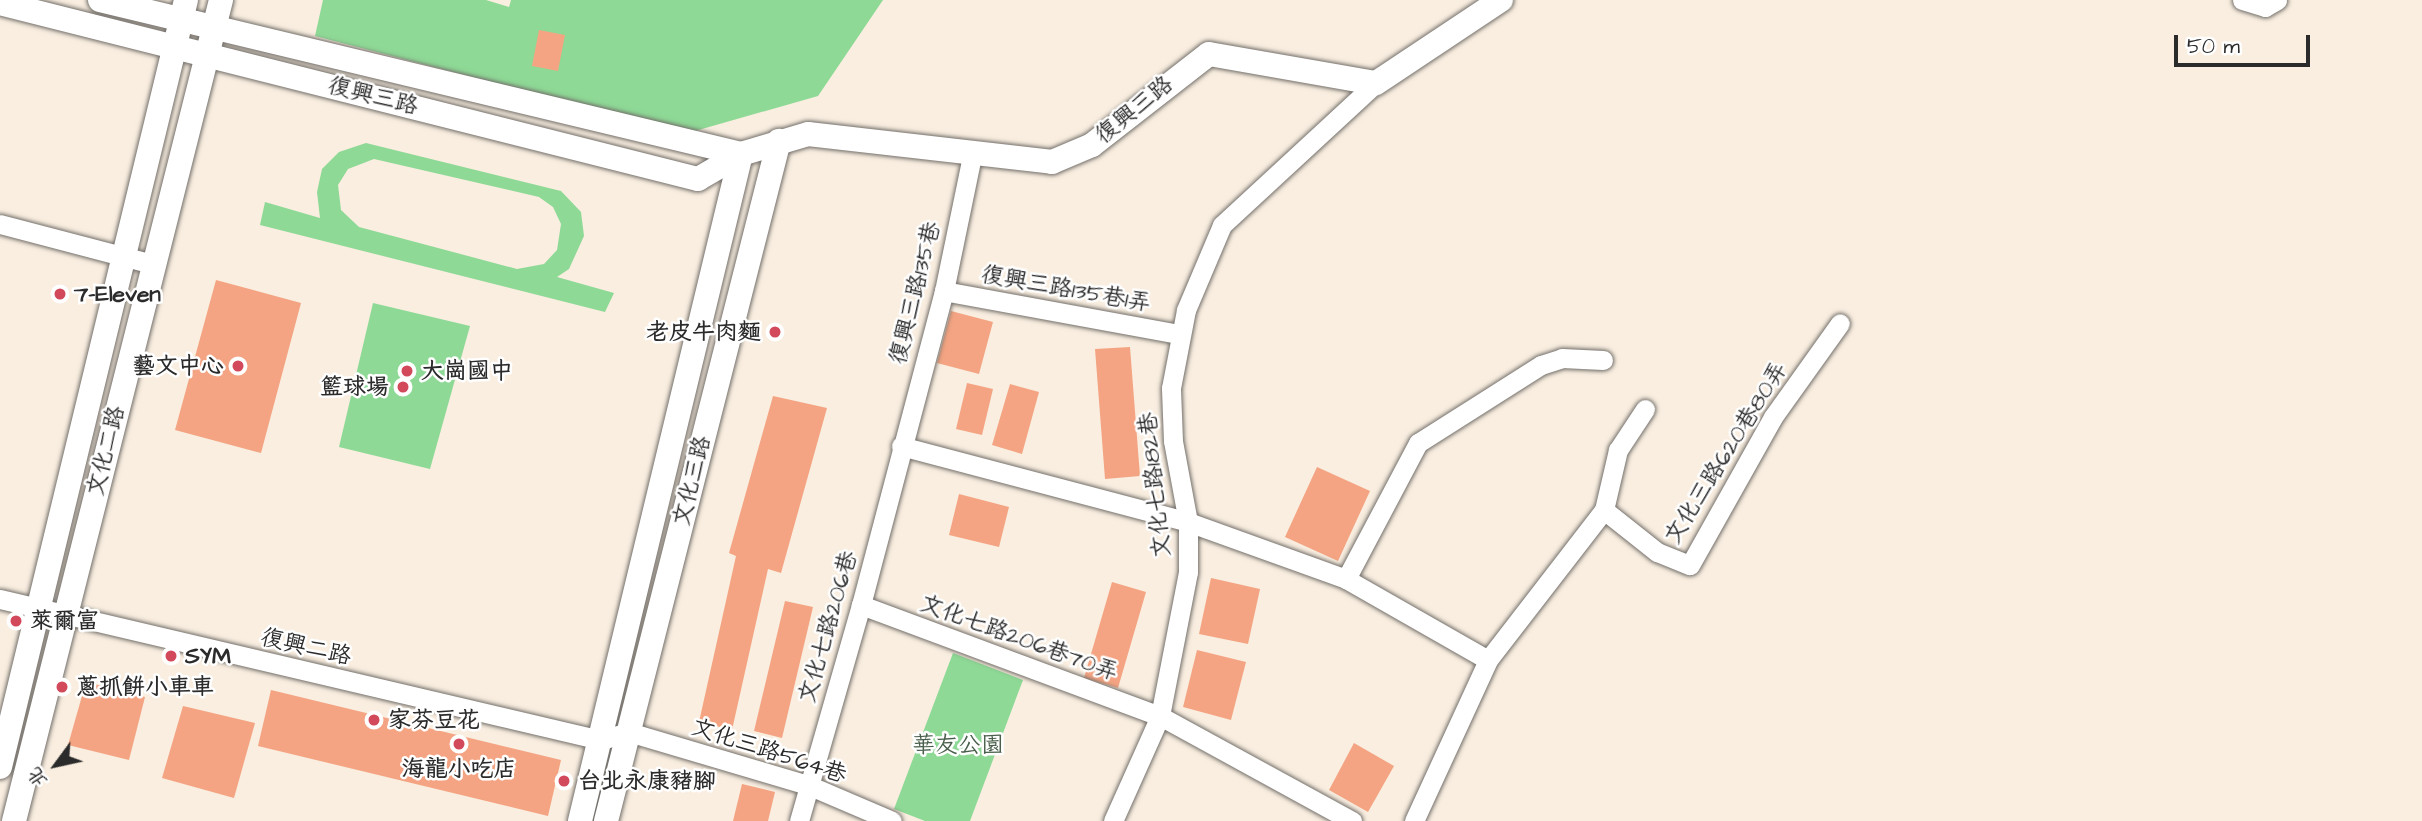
<!DOCTYPE html>
<meta charset="utf-8">
<style>
body{margin:0}
#map{position:relative;width:2422px;height:821px;overflow:hidden;background:#f9eee0;font-family:"Architects Daughter","LXGW WenKai TC",sans-serif}
div>[style]{position:absolute}
.green>*{inset:0;background:#8ed996}
.building>*{inset:0;background:#f4a482}
.roads{filter:drop-shadow(0 0 2px #736f6a) drop-shadow(0 0 2px #736f6a)}
.minor>*{height:19px;margin:-9.5px;padding:0 9.5px;transform-origin:9.5px;border-radius:9.5px;background:#fff}
.tertiary>*{height:24px;margin:-12px;padding:0 12px;transform-origin:12px;border-radius:12px;background:#fff}
.dots>*{width:19px;height:19px;translate:-50% -50%;box-sizing:border-box;border:4px solid #fff;border-radius:50%}
span{translate:-50% -50%;white-space:nowrap;text-align:center;line-height:1.15;-webkit-text-stroke:5px #fff;paint-order:stroke}
.street-label{font-size:23px;color:#2b2b2b}
.poi-label{font-size:23px;color:#2b2b2b;font-weight:700}
.left{translate:0 -50%;text-align:left}
.right{translate:-100% -50%;text-align:right}
.park-label{font-size:23px;color:#495f4b}
.north{position:absolute;left:21px;top:730px;width:70px;height:70px;-webkit-text-stroke:5px #fff;paint-order:stroke;rotate:237deg;font-size:19px;font-weight:700;line-height:28px;text-align:center;color:#2b2b2b}
.north::after{content:'';display:block;margin:auto;width:24px;height:32px;background:#2b2b2b;clip-path:polygon(50% 0,100% 100%,50% 72%,0 100%)}
.scale{position:absolute;left:2174px;top:35px;width:136px;height:32px;box-sizing:border-box;border:4px solid #2b2b2b;border-top:0;padding-left:9px;font-size:21px;line-height:24px;white-space:nowrap;color:#2b2b2b;-webkit-text-stroke:5px #fff;paint-order:stroke}
</style>
<div id="map">
<div class="green">
<div style="clip-path:polygon(323px 0,486px 0,509px 7px,511px 0,883px 0,818px 96px,688px 133px,315px 36px)"></div>
<div style="clip-path:polygon(evenodd,366px 143px,561px 191px,581px 212px,584px 236px,569px 269px,557px 277px,614px 293px,605px 312px,260px 225px,265px 202px,320px 218px,317px 192px,322px 169px,339px 152px,366px 143px,374px 159px,539px 197px,553px 207px,561px 224px,557px 250px,544px 264px,517px 269px,359px 227px,341px 210px,338px 185px,348px 169px,374px 159px)"></div>
<div style="clip-path:polygon(373px 303px,470px 326px,430px 469px,339px 447px)"></div>
<div style="clip-path:polygon(953px 653px,1023px 680px,970px 821px,925px 821px,894px 809px)"></div>
</div>
<div class="building">
<div style="clip-path:polygon(539px 30px,565px 35px,558px 71px,532px 66px)"></div>
<div style="clip-path:polygon(216px 280px,301px 303px,261px 453px,175px 430px)"></div>
<div style="clip-path:polygon(951px 311px,993px 322px,979px 374px,937px 363px)"></div>
<div style="clip-path:polygon(1130px 347px,1140px 476px,1105px 479px,1095px 349px)"></div>
<div style="clip-path:polygon(967px 383px,993px 389px,982px 435px,956px 429px)"></div>
<div style="clip-path:polygon(1010px 384px,1039px 392px,1022px 454px,992px 445px)"></div>
<div style="clip-path:polygon(773px 396px,827px 408px,781px 573px,768px 569px,732px 730px,699px 722px,736px 556px,729px 553px)"></div>
<div style="clip-path:polygon(1317px 467px,1370px 491px,1338px 561px,1285px 537px)"></div>
<div style="clip-path:polygon(959px 494px,1009px 507px,999px 547px,949px 535px)"></div>
<div style="clip-path:polygon(1211px 578px,1260px 589px,1248px 644px,1199px 634px)"></div>
<div style="clip-path:polygon(1112px 582px,1146px 592px,1118px 688px,1084px 678px)"></div>
<div style="clip-path:polygon(785px 601px,813px 607px,782px 738px,754px 731px)"></div>
<div style="clip-path:polygon(1197px 650px,1246px 662px,1231px 720px,1183px 707px)"></div>
<div style="clip-path:polygon(86px 682px,145px 697px,129px 760px,68px 745px)"></div>
<div style="clip-path:polygon(271px 690px,561px 760px,548px 816px,258px 746px)"></div>
<div style="clip-path:polygon(183px 706px,255px 723px,234px 798px,162px 778px)"></div>
<div style="clip-path:polygon(1354px 743px,1394px 766px,1368px 812px,1329px 790px)"></div>
<div style="clip-path:polygon(742px 784px,775px 792px,768px 821px,733px 821px)"></div>
</div>
<div class="roads">
<div class="minor">
<div style="left:2242px;top:0;width:24px;rotate:17deg"></div>
<div style="left:2265px;top:7px;width:14px;rotate:-30deg"></div>
<div style="left:0;top:224px;width:158px;rotate:14.7deg"></div>
<div style="left:944px;top:291px;width:238px;rotate:10.4deg"></div>
<div style="left:901px;top:446px;width:297px;rotate:14.8deg"></div>
<div style="left:1188px;top:522px;width:168px;rotate:19.8deg"></div>
<div style="left:1346px;top:579px;width:163px;rotate:29.7deg"></div>
<div style="left:1604px;top:510px;width:68px;rotate:38.4deg"></div>
<div style="left:1657px;top:552px;width:35px;rotate:22deg"></div>
<div style="left:1690px;top:565px;width:170px;rotate:-60.7deg"></div>
<div style="left:1773px;top:417px;width:115px;rotate:-54.5deg"></div>
<div style="left:1346px;top:579px;width:154px;rotate:-62.1deg"></div>
<div style="left:1418px;top:443px;width:146px;rotate:-32.4deg"></div>
<div style="left:1541px;top:365px;width:22px;rotate:-18deg"></div>
<div style="left:1562px;top:358px;width:41px;rotate:2.8deg"></div>
<div style="left:0;top:599px;width:617px;rotate:13.2deg"></div>
<div style="left:601px;top:740px;width:29px;rotate:-16deg"></div>
<div style="left:629px;top:732px;width:187px;rotate:16.5deg"></div>
<div style="left:808px;top:785px;width:91px;rotate:23.2deg"></div>
<div style="left:861px;top:605px;width:319px;rotate:20.4deg"></div>
<div style="left:1160px;top:716px;width:219px;rotate:28.7deg"></div>
<div style="left:799px;top:821px;width:225px;rotate:-74deg"></div>
<div style="left:861px;top:605px;width:325px;rotate:-75.2deg"></div>
<div style="left:944px;top:291px;width:143px;rotate:-78.3deg"></div>
<div style="left:1113px;top:821px;width:115px;rotate:-65.9deg"></div>
<div style="left:1160px;top:716px;width:147px;rotate:-79deg"></div>
<div style="left:1188px;top:572px;width:50px;rotate:-90deg"></div>
<div style="left:1188px;top:522px;width:82px;rotate:-100.5deg"></div>
<div style="left:1173px;top:441px;width:53px;rotate:-92.2deg"></div>
<div style="left:1171px;top:388px;width:79px;rotate:-79.1deg"></div>
<div style="left:1186px;top:310px;width:92px;rotate:-67deg"></div>
<div style="left:1222px;top:225px;width:209px;rotate:-42.7deg"></div>
<div style="left:1414px;top:821px;width:177px;rotate:-65.3deg"></div>
<div style="left:1488px;top:660px;width:190px;rotate:-52.3deg"></div>
<div style="left:1604px;top:510px;width:62px;rotate:-76.9deg"></div>
<div style="left:1618px;top:450px;width:49px;rotate:-56.6deg"></div>
</div>
<div class="tertiary">
<div style="left:100px;top:0;width:659px;rotate:13.51deg"></div>
<div style="left:0;top:3px;width:720px;rotate:14.15deg"></div>
<div style="left:698px;top:179px;width:50px;rotate:-30.2deg"></div>
<div style="left:741px;top:154px;width:70px;rotate:-16.6deg"></div>
<div style="left:808px;top:134px;width:246px;rotate:6.5deg"></div>
<div style="left:1052px;top:162px;width:43px;rotate:-23deg"></div>
<div style="left:1092px;top:145px;width:148px;rotate:-37.9deg"></div>
<div style="left:1209px;top:54px;width:169px;rotate:9.9deg"></div>
<div style="left:1376px;top:83px;width:150px;rotate:-33.6deg"></div>
<div style="left:0;top:767px;width:789px;rotate:-76.37deg"></div>
<div style="left:14px;top:821px;width:847px;rotate:-75.85deg"></div>
<div style="left:580px;top:821px;width:686px;rotate:-76.43deg"></div>
<div style="left:606px;top:821px;width:702px;rotate:-75.73deg"></div>
</div>
</div>
<div class="dots">
<div style="left:60px;top:294px;background:#d1495b"></div>
<div style="left:775px;top:332px;background:#d1495b"></div>
<div style="left:238px;top:366px;background:#d1495b"></div>
<div style="left:407px;top:371px;background:#d1495b"></div>
<div style="left:403px;top:387px;background:#d1495b"></div>
<div style="left:16px;top:621px;background:#d1495b"></div>
<div style="left:171px;top:656px;background:#d1495b"></div>
<div style="left:62px;top:687px;background:#d1495b"></div>
<div style="left:374px;top:720px;background:#d1495b"></div>
<div style="left:459px;top:744px;background:#d1495b"></div>
<div style="left:564px;top:781px;background:#d1495b"></div>
</div>
<div class="street-label">
<span style="left:373px;top:96px;rotate:14deg">復興三路</span>
<span style="left:1134px;top:110px;rotate:-39deg">復興三路</span>
<span style="left:1066px;top:289px;rotate:10deg">復興三路135巷1弄</span>
<span style="left:915px;top:293px;rotate:-76deg">復興三路135巷</span>
<span style="left:106px;top:451px;rotate:-76deg">文化二路</span>
<span style="left:1726px;top:453px;rotate:-58deg">文化三路620巷80弄</span>
<span style="left:692px;top:481px;rotate:-76deg">文化三路</span>
<span style="left:1155px;top:485px;rotate:-96deg">文化七路182巷</span>
<span style="left:828px;top:627px;rotate:-74deg">文化七路206巷</span>
<span style="left:1019px;top:638px;rotate:20deg">文化七路206巷70弄</span>
<span style="left:306px;top:647px;rotate:13deg">復興二路</span>
<span style="left:769px;top:751px;rotate:18deg">文化三路564巷</span>
</div>
<div class="poi-label">
<span class="left" style="left:74px;top:294px">7-Eleven</span>
<span class="right" style="left:761px;top:332px">老皮牛肉麵</span>
<span class="right" style="left:224px;top:366px">藝文中心</span>
<span class="left" style="left:421px;top:371px">大崗國中</span>
<span class="right" style="left:389px;top:387px">籃球場</span>
<span class="left" style="left:30px;top:621px">萊爾富</span>
<span class="left" style="left:185px;top:656px">SYM</span>
<span class="left" style="left:76px;top:687px">蔥抓餅小車車</span>
<span class="left" style="left:388px;top:720px">家芬豆花</span>
<span style="left:459px;top:769px">海龍小吃店</span>
<span class="left" style="left:578px;top:781px">台北永康豬腳</span>
</div>
<div class="park-label">
<span style="left:958px;top:745px">華友公園</span>
</div>
<div class="north">北</div>
<div class="scale">50 m</div>
</div>
